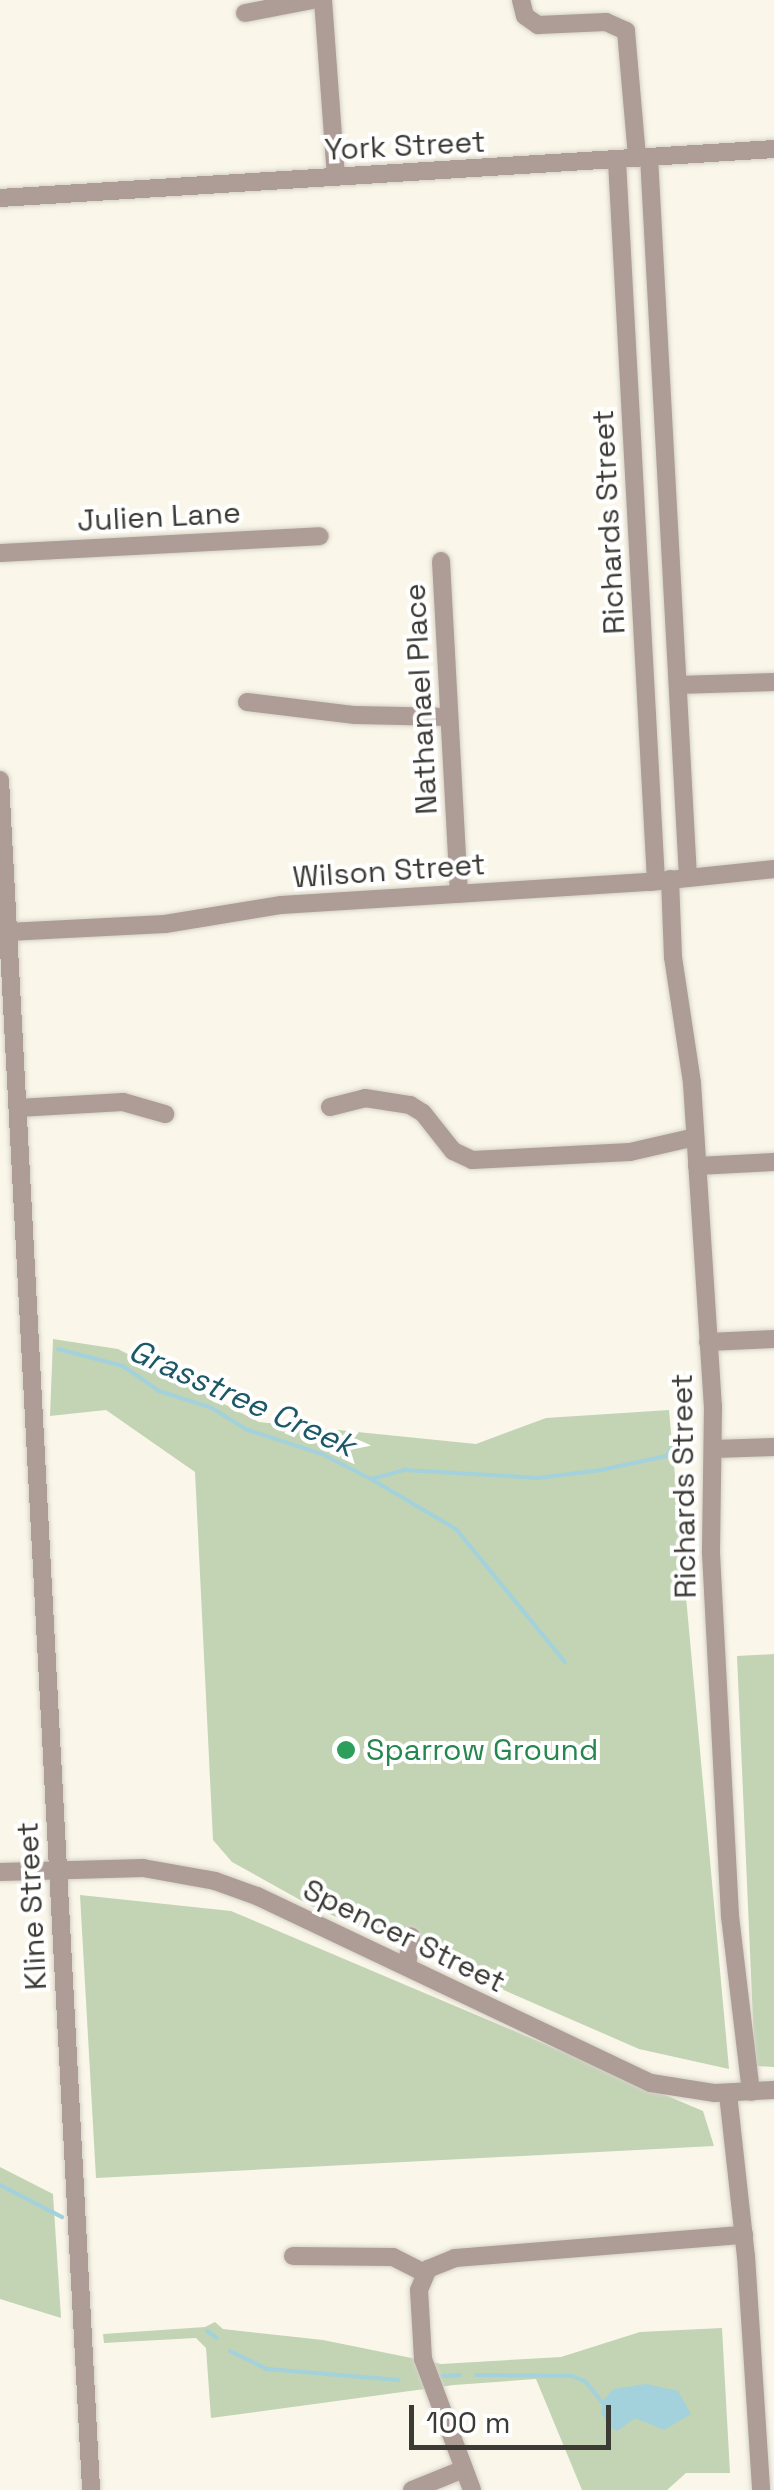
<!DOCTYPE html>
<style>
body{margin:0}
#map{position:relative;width:774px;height:2490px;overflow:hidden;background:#faf7ea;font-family:"Space Grotesk",sans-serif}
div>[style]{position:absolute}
.green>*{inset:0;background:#c2d4b4}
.water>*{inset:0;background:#a3d1dc}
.stream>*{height:4px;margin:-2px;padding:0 2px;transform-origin:2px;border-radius:2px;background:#a3d1dc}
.roads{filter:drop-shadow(0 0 2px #d4d1c6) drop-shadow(0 0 2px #d4d1c6)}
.minor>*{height:18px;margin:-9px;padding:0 9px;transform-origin:9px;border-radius:9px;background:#ae9c97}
.dots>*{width:28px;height:28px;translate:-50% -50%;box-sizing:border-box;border:5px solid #fff;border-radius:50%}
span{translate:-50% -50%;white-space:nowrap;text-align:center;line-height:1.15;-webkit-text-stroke:8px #fff;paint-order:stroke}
.street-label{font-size:30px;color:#3b3a35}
.leisure-label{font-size:30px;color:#27864d}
.left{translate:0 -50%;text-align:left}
.water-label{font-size:32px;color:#1c5966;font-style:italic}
.scale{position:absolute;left:409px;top:2405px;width:202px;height:45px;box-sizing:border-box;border:5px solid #3b3a35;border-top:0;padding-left:12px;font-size:30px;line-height:35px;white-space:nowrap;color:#3b3a35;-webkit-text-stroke:8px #fff;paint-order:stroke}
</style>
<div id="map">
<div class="green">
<div style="clip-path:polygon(53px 1339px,118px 1349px,259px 1422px,476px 1444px,546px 1418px,669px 1410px,729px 2069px,639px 2049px,311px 1906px,232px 1862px,213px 1840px,195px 1472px,106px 1410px,50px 1416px)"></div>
<div style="clip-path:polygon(774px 1654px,774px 2067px,755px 2066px,737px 1656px)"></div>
<div style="clip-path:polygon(80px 1895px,231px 1911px,703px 2111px,714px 2146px,96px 2178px)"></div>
<div style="clip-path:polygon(0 2167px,53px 2194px,61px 2318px,0 2299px)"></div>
<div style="clip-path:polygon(215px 2322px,223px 2329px,323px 2340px,441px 2364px,561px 2357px,640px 2332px,722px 2328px,730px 2473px,686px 2473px,667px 2490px,582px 2490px,536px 2379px,454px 2385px,211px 2418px,206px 2348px,196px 2338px,104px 2343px,103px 2334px,205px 2327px)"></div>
</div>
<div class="water">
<div style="clip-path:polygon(646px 2384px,678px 2391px,691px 2414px,664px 2430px,635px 2418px,617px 2431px,609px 2426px,601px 2413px,602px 2402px,613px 2389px)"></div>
</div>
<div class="stream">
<div style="left:58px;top:1349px;width:67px;rotate:14.7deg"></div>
<div style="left:123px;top:1366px;width:44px;rotate:34.8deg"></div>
<div style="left:159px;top:1391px;width:56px;rotate:17.8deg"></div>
<div style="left:212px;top:1408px;width:39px;rotate:32deg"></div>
<div style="left:245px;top:1429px;width:81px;rotate:18deg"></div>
<div style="left:322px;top:1454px;width:55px;rotate:27deg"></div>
<div style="left:371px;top:1479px;width:35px;rotate:-15deg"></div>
<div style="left:405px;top:1470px;width:133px;rotate:3.4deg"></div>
<div style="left:538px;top:1478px;width:64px;rotate:-7.2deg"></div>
<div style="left:601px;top:1470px;width:67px;rotate:-12deg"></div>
<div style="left:667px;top:1456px;width:37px;rotate:-59deg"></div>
<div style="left:371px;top:1479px;width:99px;rotate:30.5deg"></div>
<div style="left:456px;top:1529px;width:172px;rotate:50.7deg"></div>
<div style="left:0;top:2185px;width:70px;rotate:27.3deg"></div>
<div style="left:207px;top:2331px;width:12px;rotate:35deg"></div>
<div style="left:230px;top:2351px;width:41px;rotate:25.9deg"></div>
<div style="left:267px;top:2369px;width:132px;rotate:4.8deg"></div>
<div style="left:476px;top:2375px;width:96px;rotate:0.6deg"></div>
<div style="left:572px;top:2376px;width:14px;rotate:21deg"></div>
<div style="left:585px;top:2381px;width:27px;rotate:51deg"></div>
<div style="left:442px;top:2376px;width:18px;rotate:-3deg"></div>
</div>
<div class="roads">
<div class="minor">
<div style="left:323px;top:0;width:177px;rotate:85.8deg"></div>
<div style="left:521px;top:0;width:16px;rotate:76deg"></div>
<div style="left:525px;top:16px;width:16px;rotate:35deg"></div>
<div style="left:538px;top:25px;width:68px;rotate:-2.5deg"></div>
<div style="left:606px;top:22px;width:22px;rotate:24deg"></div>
<div style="left:626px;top:31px;width:127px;rotate:85deg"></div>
<div style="left:245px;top:13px;width:68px;rotate:-11deg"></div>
<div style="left:649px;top:157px;width:721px;rotate:86.9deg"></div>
<div style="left:617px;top:161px;width:721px;rotate:86.9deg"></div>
<div style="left:0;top:198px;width:776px;rotate:-3.62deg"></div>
<div style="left:0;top:553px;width:320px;rotate:-3deg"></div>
<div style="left:441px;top:561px;width:333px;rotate:86.9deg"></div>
<div style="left:678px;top:685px;width:96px;rotate:-1.8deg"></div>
<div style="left:247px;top:702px;width:109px;rotate:6.9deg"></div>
<div style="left:355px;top:715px;width:94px;rotate:1.2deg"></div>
<div style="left:0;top:780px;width:1712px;rotate:86.95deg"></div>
<div style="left:670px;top:879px;width:78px;rotate:87.8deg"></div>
<div style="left:673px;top:957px;width:127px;rotate:81.4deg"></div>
<div style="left:692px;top:1083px;width:325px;rotate:86.3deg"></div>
<div style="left:713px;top:1407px;width:146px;rotate:90.8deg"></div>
<div style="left:711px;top:1553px;width:363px;rotate:87deg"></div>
<div style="left:730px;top:1916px;width:177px;rotate:83.2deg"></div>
<div style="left:8px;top:932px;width:157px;rotate:-2.9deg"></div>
<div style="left:165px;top:924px;width:118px;rotate:-9.3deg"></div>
<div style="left:281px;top:905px;width:370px;rotate:-3.6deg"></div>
<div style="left:650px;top:882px;width:125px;rotate:-6deg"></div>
<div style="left:330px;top:1107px;width:36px;rotate:-14deg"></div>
<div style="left:365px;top:1098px;width:46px;rotate:8.8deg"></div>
<div style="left:410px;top:1105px;width:15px;rotate:32deg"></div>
<div style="left:423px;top:1113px;width:48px;rotate:51.7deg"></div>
<div style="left:453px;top:1151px;width:21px;rotate:25deg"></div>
<div style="left:472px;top:1160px;width:158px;rotate:-2.9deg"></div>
<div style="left:630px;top:1152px;width:67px;rotate:-13deg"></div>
<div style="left:18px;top:1108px;width:105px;rotate:-3.3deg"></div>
<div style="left:123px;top:1102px;width:44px;rotate:15.9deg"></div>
<div style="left:697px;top:1166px;width:77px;rotate:-3deg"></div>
<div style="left:708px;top:1342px;width:66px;rotate:-2.6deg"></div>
<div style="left:714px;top:1449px;width:60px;rotate:-1.9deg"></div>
<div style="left:0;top:1872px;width:143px;rotate:-1.6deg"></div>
<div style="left:143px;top:1868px;width:73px;rotate:10.2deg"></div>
<div style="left:215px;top:1881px;width:45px;rotate:19.7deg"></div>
<div style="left:257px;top:1896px;width:436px;rotate:25.4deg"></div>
<div style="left:651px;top:2083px;width:65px;rotate:8.9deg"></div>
<div style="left:715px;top:2093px;width:59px;rotate:-2.9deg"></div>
<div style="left:407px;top:1966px;width:30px;rotate:-82deg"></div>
<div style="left:728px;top:2094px;width:163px;rotate:83.7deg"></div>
<div style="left:746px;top:2256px;width:234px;rotate:86.3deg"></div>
<div style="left:293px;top:2256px;width:100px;rotate:0.6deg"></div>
<div style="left:393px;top:2257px;width:36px;rotate:27deg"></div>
<div style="left:412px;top:2490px;width:56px;rotate:-22deg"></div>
<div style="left:472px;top:2490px;width:140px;rotate:-110.5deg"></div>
<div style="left:423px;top:2359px;width:69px;rotate:-93.3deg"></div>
<div style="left:419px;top:2290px;width:23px;rotate:-67deg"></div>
<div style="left:428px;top:2269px;width:29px;rotate:-22deg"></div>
<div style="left:455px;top:2258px;width:290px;rotate:-4.6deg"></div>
</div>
</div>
<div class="dots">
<div style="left:346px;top:1750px;background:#2e9e5b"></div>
</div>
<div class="street-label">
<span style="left:405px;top:146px;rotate:-3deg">York Street</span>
<span style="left:159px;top:517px;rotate:-3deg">Julien Lane</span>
<span style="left:609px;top:522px;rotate:-93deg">Richards Street</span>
<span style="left:421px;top:699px;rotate:-93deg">Nathanael Place</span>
<span style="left:389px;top:871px;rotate:-4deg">Wilson Street</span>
<span style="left:684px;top:1486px;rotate:-91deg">Richards Street</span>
<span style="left:32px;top:1906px;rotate:-93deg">Kline Street</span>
<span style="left:404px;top:1936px;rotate:26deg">Spencer Street</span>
</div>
<div class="leisure-label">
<span class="left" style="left:366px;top:1750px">Sparrow Ground</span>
</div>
<div class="water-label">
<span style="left:242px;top:1398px;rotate:24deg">Grasstree Creek</span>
</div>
<div class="scale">100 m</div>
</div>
